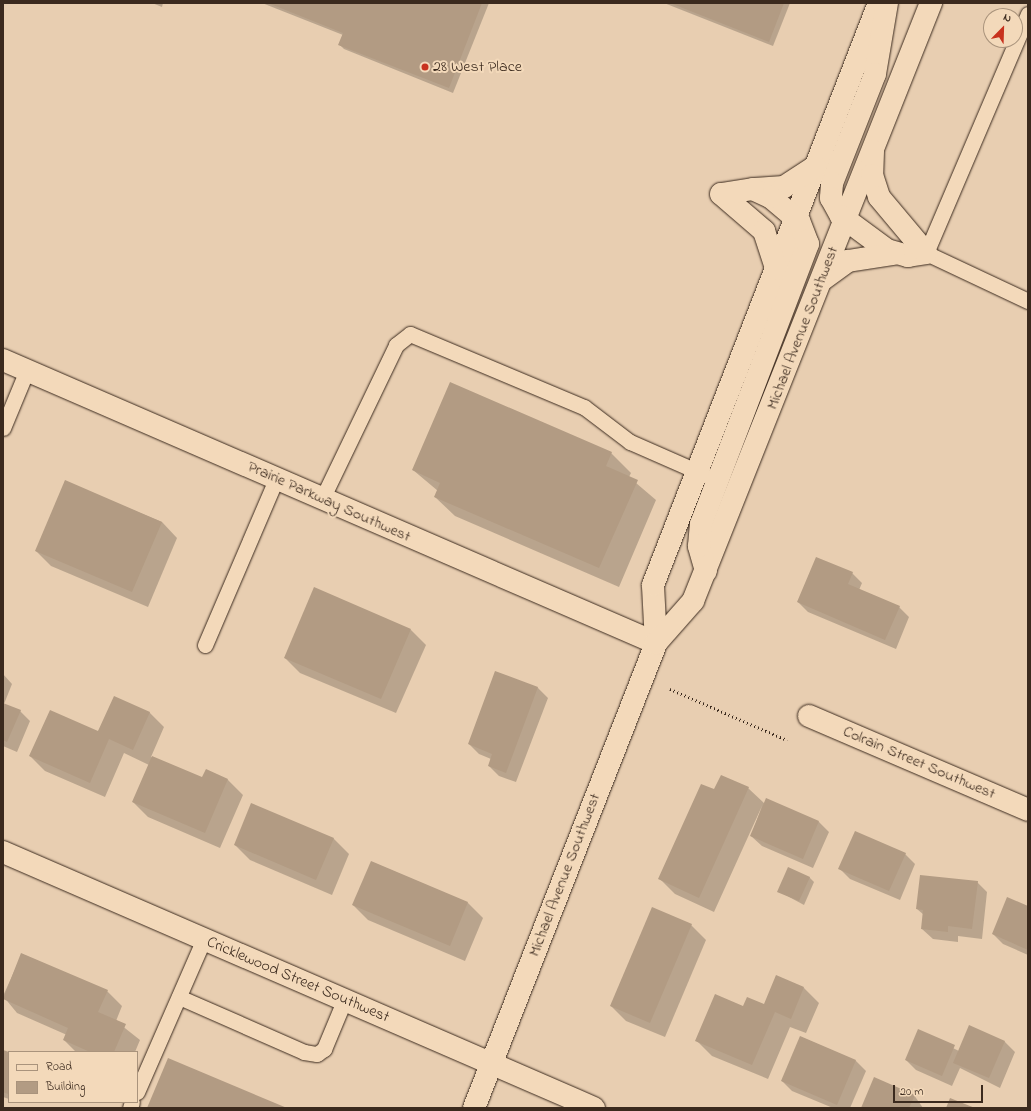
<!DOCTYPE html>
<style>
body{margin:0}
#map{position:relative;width:1031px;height:1111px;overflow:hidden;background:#e8ceb1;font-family:"Indie Flower",sans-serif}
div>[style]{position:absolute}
.shadow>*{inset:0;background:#0003}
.building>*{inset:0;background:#b29b83}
.path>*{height:2.5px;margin-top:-1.25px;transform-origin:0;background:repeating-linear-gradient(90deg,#3b2a1e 0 1px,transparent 0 4px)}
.roads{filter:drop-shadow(0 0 1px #3b2a1e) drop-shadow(0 0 1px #3b2a1e)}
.service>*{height:15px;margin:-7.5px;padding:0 7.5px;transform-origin:7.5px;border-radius:7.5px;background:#f3d9ba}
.minor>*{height:22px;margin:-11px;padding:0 11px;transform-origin:11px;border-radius:11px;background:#f3d9ba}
.tertiary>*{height:22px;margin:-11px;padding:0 11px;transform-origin:11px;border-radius:11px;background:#f3d9ba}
.secondary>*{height:22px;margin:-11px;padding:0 11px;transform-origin:11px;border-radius:11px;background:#f3d9ba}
.dots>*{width:11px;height:11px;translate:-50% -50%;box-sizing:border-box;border:2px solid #f3d9ba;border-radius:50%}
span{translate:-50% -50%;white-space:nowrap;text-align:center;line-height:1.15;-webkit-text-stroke:4px #f3d9ba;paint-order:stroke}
.poi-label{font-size:16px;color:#3b2a1e}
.left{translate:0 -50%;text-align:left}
.street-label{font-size:16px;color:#3b2a1e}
.frame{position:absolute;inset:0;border:4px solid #3b2a1e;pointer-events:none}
.legend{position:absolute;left:8px;top:1051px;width:130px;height:52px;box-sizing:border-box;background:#f3d9ba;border:1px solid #a9937c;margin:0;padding:5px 7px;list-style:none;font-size:12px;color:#3b2a1e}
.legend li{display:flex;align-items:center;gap:8px;height:20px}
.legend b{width:20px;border:1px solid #a9937c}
.north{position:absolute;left:983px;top:8px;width:40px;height:40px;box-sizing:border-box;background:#f3d9ba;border:1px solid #a9937c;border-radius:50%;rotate:23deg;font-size:11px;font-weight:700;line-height:16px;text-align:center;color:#3b2a1e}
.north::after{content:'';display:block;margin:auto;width:14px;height:18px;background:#c8321e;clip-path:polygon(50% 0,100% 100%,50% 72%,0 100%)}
.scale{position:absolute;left:893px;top:1085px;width:90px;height:18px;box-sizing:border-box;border:2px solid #3b2a1e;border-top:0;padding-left:5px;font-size:12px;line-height:14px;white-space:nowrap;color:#3b2a1e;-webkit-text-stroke:3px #f3d9ba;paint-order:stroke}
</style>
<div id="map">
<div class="shadow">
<div style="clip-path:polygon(152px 3px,163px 3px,162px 7px)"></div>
<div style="clip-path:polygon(262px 3px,489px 3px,453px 93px,344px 49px,339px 44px,343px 35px)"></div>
<div style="clip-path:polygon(664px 3px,790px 3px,773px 46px)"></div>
<div style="clip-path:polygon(611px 453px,631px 473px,629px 477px,656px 500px,619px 587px,455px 516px,435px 497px,438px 491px,413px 470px)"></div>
<div style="clip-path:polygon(65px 482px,162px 522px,177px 538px,148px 607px,51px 566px,36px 551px)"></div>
<div style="clip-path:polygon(852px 573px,862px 583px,859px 590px,899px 607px,909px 617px,896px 649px,808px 612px,798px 602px)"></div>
<div style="clip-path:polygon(411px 630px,426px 645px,396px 713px,300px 673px,285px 658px)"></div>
<div style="clip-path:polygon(496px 672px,538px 688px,548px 698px,516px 782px,499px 776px,489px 766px,491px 759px,479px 754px,469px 744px)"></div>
<div style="clip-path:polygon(3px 674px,12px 684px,4px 704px,20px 711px,30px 721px,17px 752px,3px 746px)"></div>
<div style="clip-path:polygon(149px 712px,164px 727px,151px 757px,203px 779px,206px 770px,228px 780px,243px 795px,220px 848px,148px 817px,133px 802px,149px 765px,124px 753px,105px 797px,45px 771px,30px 756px)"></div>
<div style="clip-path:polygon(748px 788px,765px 804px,819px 822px,829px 832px,813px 868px,762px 846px,751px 836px,762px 806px,714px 912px,675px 894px,660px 879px,715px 791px)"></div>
<div style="clip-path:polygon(252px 805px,334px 839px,349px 854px,332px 895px,250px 860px,235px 845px)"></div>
<div style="clip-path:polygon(905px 854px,915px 864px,900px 900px,850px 879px,840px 869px)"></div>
<div style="clip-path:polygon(372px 862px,468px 903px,483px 918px,465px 961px,368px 920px,353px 905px)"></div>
<div style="clip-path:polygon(809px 877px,814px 882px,804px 905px,778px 891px)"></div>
<div style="clip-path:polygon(977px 882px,987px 892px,982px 939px,958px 936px,958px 942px,933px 939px,922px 929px,924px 915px,917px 909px)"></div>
<div style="clip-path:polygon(1028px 907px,1028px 955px,1003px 944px,993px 934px)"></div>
<div style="clip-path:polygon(691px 925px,706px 940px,665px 1037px,626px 1021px,611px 1006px)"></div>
<div style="clip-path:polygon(22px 954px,107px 991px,122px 1006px,116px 1021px,140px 1040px,135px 1052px,76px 1052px,64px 1040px,67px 1035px,17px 1013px,3px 996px)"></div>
<div style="clip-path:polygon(777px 977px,804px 988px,819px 1003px,806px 1033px,790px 1027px,768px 1079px,712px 1056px,697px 1041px,764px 1006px)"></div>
<div style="clip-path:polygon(970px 1027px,1005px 1042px,1015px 1052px,1000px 1088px,960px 1068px,952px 1086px,916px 1070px,906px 1060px,918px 1031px,959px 1051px)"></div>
<div style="clip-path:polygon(801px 1037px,856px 1061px,866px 1071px,850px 1108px,833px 1108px,792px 1091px,782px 1081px)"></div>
<div style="clip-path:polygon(3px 1051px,9px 1053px,9px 1099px,3px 1097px)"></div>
<div style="clip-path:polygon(914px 1095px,923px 1108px,862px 1108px)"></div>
</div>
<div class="building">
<div style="clip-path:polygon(268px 3px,482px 3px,449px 88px,338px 45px,343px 33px)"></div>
<div style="clip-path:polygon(670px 3px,784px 3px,769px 42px)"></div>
<div style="clip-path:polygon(450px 382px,612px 452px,606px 466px,638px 480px,599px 568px,434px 497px,440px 483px,412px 470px)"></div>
<div style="clip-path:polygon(65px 480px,162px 522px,132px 592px,35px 551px)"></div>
<div style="clip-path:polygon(816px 557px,853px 572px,848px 584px,900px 606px,885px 640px,797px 602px)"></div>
<div style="clip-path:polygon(314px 587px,411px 629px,381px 699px,284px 658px)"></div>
<div style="clip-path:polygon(495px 671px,538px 687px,506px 773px,488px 766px,492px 754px,468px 744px)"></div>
<div style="clip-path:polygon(114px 696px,150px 712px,133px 750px,109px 739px,90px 783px,29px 756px,50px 710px,98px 731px)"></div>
<div style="clip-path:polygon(3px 703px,21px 710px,7px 742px,3px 740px)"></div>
<div style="clip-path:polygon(152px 756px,202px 777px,206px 769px,228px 779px,205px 833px,132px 802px)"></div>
<div style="clip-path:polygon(721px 775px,749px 787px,699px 898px,658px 879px,701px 784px,714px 789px)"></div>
<div style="clip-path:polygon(766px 798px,819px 821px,803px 859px,750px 836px)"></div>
<div style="clip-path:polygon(251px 803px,334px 838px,316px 880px,234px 845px)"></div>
<div style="clip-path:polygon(855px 831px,906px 853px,889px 891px,838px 869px)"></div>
<div style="clip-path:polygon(371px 861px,468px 902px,450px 946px,352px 905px)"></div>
<div style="clip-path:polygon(788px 867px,810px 877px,799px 901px,777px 892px)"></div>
<div style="clip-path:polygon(920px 875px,978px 881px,972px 929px,948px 926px,948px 932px,921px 929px,923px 910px,916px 909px)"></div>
<div style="clip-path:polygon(1007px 897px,1028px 906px,1028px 950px,992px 934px)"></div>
<div style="clip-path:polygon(652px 907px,692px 924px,650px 1023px,610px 1006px)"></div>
<div style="clip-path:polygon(21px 953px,108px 990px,98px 1012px,126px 1024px,114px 1052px,90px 1052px,63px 1040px,68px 1028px,3px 999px)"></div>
<div style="clip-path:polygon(776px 975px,804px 987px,791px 1019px,775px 1012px,752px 1065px,695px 1041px,715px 994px,743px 1006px,747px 997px,764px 1004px)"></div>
<div style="clip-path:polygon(969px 1025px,1005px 1041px,989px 1078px,953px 1063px)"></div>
<div style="clip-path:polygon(918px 1029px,955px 1045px,942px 1076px,905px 1060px)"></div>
<div style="clip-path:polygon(800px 1036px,856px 1060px,837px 1105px,781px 1081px)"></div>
<div style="clip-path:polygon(3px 1050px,9px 1052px,8px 1094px,3px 1092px)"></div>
<div style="clip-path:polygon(168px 1058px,287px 1108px,147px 1108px)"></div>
<div style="clip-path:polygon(874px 1077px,915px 1095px,909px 1108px,861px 1108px)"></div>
<div style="clip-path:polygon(950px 1098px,975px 1108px,946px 1108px)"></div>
</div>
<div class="path">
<div style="left:670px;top:689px;width:128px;rotate:23.6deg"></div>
</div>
<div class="roads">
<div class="service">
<div style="left:1028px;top:14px;width:260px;rotate:113.1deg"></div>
<div style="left:926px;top:253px;width:113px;rotate:25.2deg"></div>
<div style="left:3px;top:428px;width:63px;rotate:-67.5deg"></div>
<div style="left:322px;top:499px;width:171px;rotate:-64.3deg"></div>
<div style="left:396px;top:345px;width:18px;rotate:-38deg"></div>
<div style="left:410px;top:334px;width:189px;rotate:22.8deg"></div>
<div style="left:584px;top:407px;width:58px;rotate:37.3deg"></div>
<div style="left:630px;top:442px;width:82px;rotate:23.7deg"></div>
<div style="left:205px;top:645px;width:181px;rotate:-66.8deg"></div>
<div style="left:179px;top:997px;width:137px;rotate:23.7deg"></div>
<div style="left:304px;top:1052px;width:13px;rotate:9deg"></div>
<div style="left:317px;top:1054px;width:9px;rotate:-36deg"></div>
<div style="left:324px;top:1049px;width:52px;rotate:-67.4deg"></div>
<div style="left:137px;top:1092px;width:167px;rotate:-66.4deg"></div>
<div style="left:130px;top:1108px;width:6px;rotate:-72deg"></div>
</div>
<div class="minor">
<div style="left:809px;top:716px;width:238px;rotate:23.2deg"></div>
<div style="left:3px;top:852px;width:644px;rotate:23.42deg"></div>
</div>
<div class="tertiary">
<div style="left:3px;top:360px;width:712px;rotate:23.43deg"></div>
<div style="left:656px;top:643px;width:58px;rotate:-93deg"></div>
<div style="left:653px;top:585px;width:624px;rotate:-68.78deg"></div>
<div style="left:474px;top:1108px;width:499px;rotate:-68.6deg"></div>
<div style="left:656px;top:643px;width:56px;rotate:-48.6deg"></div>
<div style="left:693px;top:601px;width:644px;rotate:-68.3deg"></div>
</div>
<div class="secondary">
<div style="left:887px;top:3px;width:72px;rotate:99.6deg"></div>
<div style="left:875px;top:74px;width:117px;rotate:111.5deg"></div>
<div style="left:832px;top:183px;width:15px;rotate:94deg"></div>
<div style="left:831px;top:198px;width:21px;rotate:61deg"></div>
<div style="left:841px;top:216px;width:57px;rotate:36.5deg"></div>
<div style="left:887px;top:250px;width:22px;rotate:16deg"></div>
<div style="left:908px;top:256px;width:18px;rotate:-9deg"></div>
<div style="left:873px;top:151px;width:24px;rotate:92deg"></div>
<div style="left:872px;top:175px;width:23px;rotate:72deg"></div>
<div style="left:879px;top:197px;width:73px;rotate:50deg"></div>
<div style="left:755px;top:189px;width:29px;rotate:-4deg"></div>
<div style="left:784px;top:187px;width:37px;rotate:-33deg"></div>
<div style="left:721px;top:194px;width:57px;rotate:40.7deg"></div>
<div style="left:764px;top:231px;width:40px;rotate:72deg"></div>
<div style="left:823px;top:279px;width:31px;rotate:-36deg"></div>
<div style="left:848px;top:261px;width:46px;rotate:-8.8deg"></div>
<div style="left:706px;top:571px;width:26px;rotate:-106deg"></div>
<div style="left:699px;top:546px;width:22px;rotate:-85deg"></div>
<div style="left:701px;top:524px;width:300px;rotate:-69.1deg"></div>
<div style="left:808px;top:244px;width:25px;rotate:-111deg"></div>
<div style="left:799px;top:221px;width:38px;rotate:-140deg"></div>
<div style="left:770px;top:197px;width:19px;rotate:-155deg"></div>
<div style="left:753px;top:189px;width:32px;rotate:171deg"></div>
</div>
</div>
<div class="dots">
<div style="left:425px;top:67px;background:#c8321e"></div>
</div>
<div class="poi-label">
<span class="left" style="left:433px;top:67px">28 West Place</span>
</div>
<div class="street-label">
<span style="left:803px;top:328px;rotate:-69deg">Michael Avenue Southwest</span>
<span style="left:329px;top:502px;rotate:24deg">Prairie Parkway Southwest</span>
<span style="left:919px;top:763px;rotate:23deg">Colrain Street Southwest</span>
<span style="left:565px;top:875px;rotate:-69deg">Michael Avenue Southwest</span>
<span style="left:298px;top:980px;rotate:23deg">Cricklewood Street Southwest</span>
</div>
<div class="frame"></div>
<ul class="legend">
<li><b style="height:5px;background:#f3d9ba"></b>Road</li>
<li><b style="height:11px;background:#b29b83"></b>Building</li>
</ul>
<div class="north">N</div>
<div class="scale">20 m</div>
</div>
